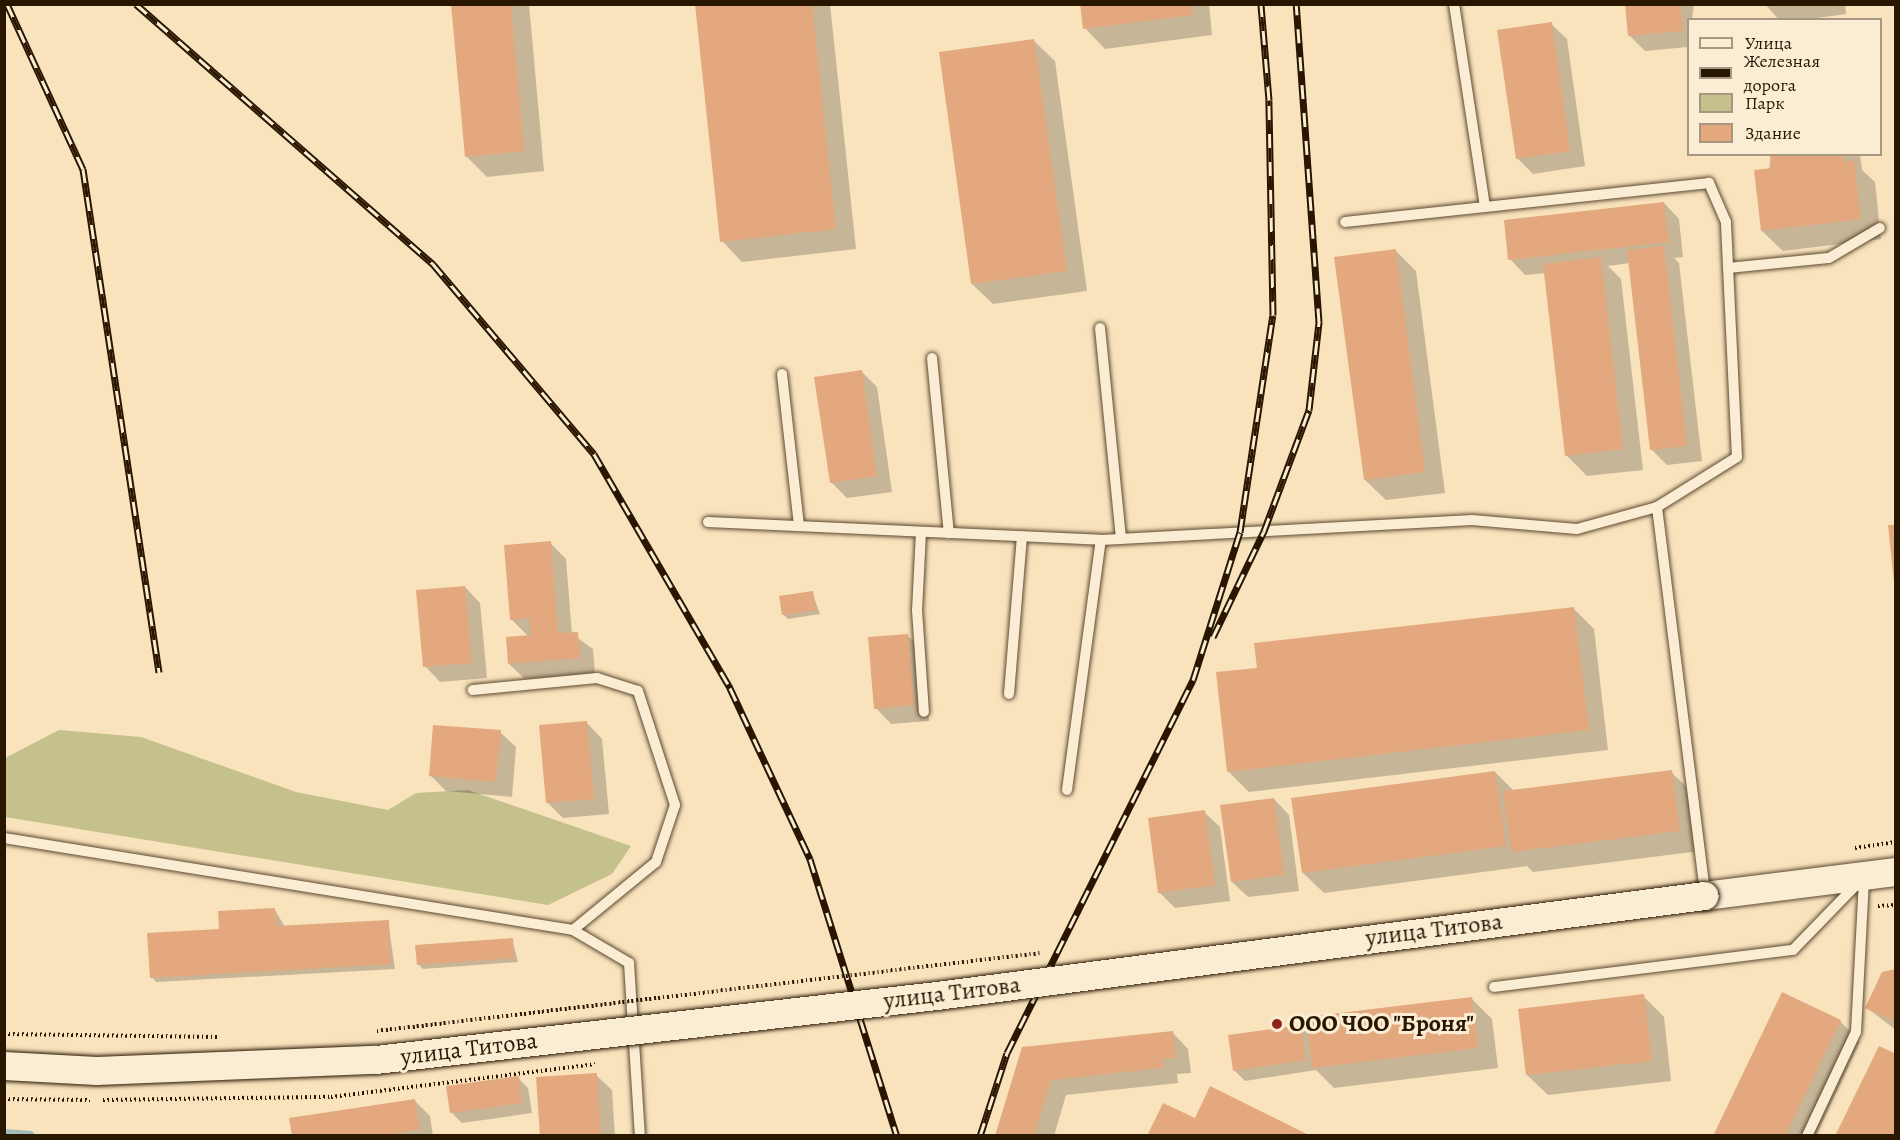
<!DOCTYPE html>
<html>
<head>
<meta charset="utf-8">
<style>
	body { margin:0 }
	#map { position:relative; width:1900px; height:1140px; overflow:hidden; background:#f8e3bd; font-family:Alegreya,serif }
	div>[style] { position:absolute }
	.green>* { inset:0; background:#c5c18c }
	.water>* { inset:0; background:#a1bcbb }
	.shadow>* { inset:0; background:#0003 }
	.building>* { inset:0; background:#e4a87e }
	.path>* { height:4px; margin-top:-2px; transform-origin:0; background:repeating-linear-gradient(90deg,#291601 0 1.5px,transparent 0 4.5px) }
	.roads { filter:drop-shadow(0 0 2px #5d4930) drop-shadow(0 0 2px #5d4930) }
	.service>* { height:10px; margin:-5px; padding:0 5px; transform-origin:5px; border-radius:5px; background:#faedd4 }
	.secondary>* { height:28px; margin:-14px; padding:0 14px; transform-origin:14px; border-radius:14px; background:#faedd4 }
	.rail>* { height:7px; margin-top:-3.5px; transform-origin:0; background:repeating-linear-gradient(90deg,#faedd4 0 14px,#291601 0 28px); box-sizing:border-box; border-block:2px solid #291601 }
	.path-bridge>* { height:4px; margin-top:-2px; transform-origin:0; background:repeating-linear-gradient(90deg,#291601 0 1.5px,transparent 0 4.5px) }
	.bridges { filter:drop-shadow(0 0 2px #291601) drop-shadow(0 0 2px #291601) }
	.secondary-bridge>* { height:28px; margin:-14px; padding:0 14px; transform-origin:14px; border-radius:14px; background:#faedd4 }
	.dots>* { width:16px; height:16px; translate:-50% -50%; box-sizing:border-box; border:3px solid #faedd4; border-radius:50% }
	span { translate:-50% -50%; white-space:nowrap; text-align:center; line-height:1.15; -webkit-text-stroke:6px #faedd4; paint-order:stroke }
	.street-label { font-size:24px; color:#291601 }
	.poi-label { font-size:24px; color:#291601; font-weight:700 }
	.left { translate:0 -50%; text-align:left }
	.frame { position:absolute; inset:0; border:6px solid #291601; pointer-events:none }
	.legend { position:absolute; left:1687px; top:18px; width:195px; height:138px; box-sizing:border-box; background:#faedd4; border:2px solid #a69780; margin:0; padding:8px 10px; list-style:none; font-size:18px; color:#291601 }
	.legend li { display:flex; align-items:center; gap:12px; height:30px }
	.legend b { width:30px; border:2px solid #a69780 }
</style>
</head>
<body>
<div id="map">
	<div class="green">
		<i style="clip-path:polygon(59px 730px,141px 737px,296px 792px,388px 810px,416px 793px,468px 790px,631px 846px,612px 874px,548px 905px,5px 817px,5px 758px)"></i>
	</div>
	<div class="water">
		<i style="clip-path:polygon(4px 1129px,32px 1131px,36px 1135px,5px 1135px)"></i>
	</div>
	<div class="shadow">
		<i style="clip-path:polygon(452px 4px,529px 4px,544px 171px,487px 177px,466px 156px)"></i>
		<i style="clip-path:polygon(696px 4px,830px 4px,856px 249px,742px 262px,722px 241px)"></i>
		<i style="clip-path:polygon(1082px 4px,1209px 4px,1212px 35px,1105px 49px,1085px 28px)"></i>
		<i style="clip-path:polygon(1626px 4px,1694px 4px,1688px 47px,1645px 51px,1630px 36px)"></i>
		<i style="clip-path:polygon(1845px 4px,1846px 14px,1803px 20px,1779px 20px,1765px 4px)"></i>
		<i style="clip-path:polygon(1551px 24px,1567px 39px,1585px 166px,1533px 174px,1517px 158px)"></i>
		<i style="clip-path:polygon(1034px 41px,1055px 61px,1087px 291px,993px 304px,972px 284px)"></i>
		<i style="clip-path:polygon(1771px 154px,1860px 154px,1862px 170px,1875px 182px,1881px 239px,1783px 251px,1762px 231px)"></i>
		<i style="clip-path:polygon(1664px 203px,1679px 219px,1683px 257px,1674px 258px,1679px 263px,1702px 461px,1667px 465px,1651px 449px,1630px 263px,1608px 266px,1621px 279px,1643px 470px,1587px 476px,1566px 455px,1545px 273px,1525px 275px,1510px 259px)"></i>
		<i style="clip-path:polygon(1395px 250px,1416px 271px,1445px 493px,1386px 500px,1365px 480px)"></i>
		<i style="clip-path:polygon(862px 372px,877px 387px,892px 492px,847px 498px,831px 482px)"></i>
		<i style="clip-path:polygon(550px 543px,566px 559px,572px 634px,593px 649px,595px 674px,525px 679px,509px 664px,529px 637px,511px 619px)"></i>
		<i style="clip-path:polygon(465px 587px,480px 603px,487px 678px,440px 682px,425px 666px)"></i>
		<i style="clip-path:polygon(812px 592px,820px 614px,788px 619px,783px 614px)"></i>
		<i style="clip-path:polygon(1573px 608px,1594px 629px,1608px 750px,1249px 792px,1228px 771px,1259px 669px)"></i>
		<i style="clip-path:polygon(907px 635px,923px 651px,929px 721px,891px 724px,876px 708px)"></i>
		<i style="clip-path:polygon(587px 723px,602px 739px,609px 814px,563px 818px,547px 802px)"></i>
		<i style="clip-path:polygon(500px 732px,516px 747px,512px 797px,446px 791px,431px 776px)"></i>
		<i style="clip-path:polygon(1495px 772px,1514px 791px,1671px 772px,1692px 792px,1700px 851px,1533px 872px,1527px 866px,1324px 893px,1303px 873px)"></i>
		<i style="clip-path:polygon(1274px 799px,1289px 815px,1299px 891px,1248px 897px,1232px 882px)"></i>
		<i style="clip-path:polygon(1204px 812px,1220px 827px,1230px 901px,1175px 908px,1159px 892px)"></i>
		<i style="clip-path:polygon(275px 910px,285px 927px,388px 921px,395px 969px,156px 982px,152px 977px,221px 931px)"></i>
		<i style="clip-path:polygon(512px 939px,518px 962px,423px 969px,418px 964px)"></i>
		<i style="clip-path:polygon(1896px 970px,1896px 1030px,1867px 1008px)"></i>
		<i style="clip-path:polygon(1643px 996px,1664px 1017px,1671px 1081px,1548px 1095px,1527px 1075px)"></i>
		<i style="clip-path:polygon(1471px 998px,1492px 1019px,1498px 1068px,1334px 1088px,1316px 1070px,1245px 1081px,1234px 1070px,1300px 1026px,1310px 1036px)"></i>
		<i style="clip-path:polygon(1840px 1021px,1860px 1042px,1816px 1136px,1714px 1136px)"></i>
		<i style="clip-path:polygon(1173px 1033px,1188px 1049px,1191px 1073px,1177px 1074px,1178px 1083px,1066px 1095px,1054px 1136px,996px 1136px,1023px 1048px)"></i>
		<i style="clip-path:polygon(596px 1075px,612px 1090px,615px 1136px,541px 1136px)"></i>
		<i style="clip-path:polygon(518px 1078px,528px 1088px,532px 1113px,462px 1123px,451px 1112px)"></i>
		<i style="clip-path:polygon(415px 1101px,430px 1116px,433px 1136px,293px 1136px)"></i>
	</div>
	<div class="building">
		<i style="clip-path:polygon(451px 4px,511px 4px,524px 151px,465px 157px)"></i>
		<i style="clip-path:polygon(695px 4px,812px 4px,836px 229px,720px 242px)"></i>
		<i style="clip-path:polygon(1080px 4px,1191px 4px,1193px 15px,1083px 29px)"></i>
		<i style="clip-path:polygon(1625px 4px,1680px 4px,1683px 31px,1628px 36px)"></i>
		<i style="clip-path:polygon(1552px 22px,1570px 151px,1516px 159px,1497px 30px)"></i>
		<i style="clip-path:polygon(1034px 39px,1067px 271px,971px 284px,939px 52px)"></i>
		<i style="clip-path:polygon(1770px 154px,1843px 154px,1844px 162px,1854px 160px,1861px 219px,1761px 231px,1754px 170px,1772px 168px)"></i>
		<i style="clip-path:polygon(1664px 202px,1669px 242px,1508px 260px,1504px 220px)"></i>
		<i style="clip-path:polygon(1664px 246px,1687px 446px,1650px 450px,1627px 250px)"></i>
		<i style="clip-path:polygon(1396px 249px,1425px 472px,1364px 480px,1334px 257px)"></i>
		<i style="clip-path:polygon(1601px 257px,1623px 449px,1565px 456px,1543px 264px)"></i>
		<i style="clip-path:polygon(862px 370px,877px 476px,830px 483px,814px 377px)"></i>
		<i style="clip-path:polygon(1888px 525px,1896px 525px,1896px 582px,1894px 582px)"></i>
		<i style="clip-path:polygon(551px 541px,558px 633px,578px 632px,580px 658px,508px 664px,506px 637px,531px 635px,529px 618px,510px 620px,504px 545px)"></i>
		<i style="clip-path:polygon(465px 586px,472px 663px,423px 667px,416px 590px)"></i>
		<i style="clip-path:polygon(813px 591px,816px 610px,782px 615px,779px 596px)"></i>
		<i style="clip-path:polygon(1574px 607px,1589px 730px,1227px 772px,1216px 672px,1257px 668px,1254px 643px)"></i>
		<i style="clip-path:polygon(908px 634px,914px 705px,874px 709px,868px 637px)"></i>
		<i style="clip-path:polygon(587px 721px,594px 799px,546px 803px,539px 725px)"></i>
		<i style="clip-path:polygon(433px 725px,501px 730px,496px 782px,429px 776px)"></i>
		<i style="clip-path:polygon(1672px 770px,1680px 831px,1511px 852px,1503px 791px)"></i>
		<i style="clip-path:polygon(1495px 771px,1506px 846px,1302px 873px,1291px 798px)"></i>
		<i style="clip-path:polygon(1274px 798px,1284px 875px,1231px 882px,1220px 805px)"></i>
		<i style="clip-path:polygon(1205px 810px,1215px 885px,1158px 893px,1148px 818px)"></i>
		<i style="clip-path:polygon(275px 908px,276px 926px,389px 920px,391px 964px,150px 978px,147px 933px,219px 929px,218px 911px)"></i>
		<i style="clip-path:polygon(513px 938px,514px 958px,417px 965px,415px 945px)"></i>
		<i style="clip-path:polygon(1896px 969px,1896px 1022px,1865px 1008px,1882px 972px)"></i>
		<i style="clip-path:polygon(1782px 992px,1841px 1020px,1785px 1136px,1713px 1136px)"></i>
		<i style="clip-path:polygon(1644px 994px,1652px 1061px,1526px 1075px,1518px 1009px)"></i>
		<i style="clip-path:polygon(1472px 997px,1478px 1048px,1312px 1068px,1306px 1017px)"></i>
		<i style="clip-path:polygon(1301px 1025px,1306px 1060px,1233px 1071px,1228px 1035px)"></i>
		<i style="clip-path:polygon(1173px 1031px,1176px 1058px,1162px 1059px,1163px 1068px,1051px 1080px,1034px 1136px,995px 1136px,1022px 1047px)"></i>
		<i style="clip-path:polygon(1879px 1046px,1896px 1054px,1896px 1136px,1835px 1136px)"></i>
		<i style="clip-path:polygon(597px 1073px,601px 1134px,540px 1136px,536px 1077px)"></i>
		<i style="clip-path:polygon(519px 1076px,522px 1103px,450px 1113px,446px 1086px)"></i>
		<i style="clip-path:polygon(1210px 1086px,1311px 1136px,1147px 1136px,1163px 1103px,1195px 1118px)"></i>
		<i style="clip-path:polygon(415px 1099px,420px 1129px,379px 1136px,292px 1136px,289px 1118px)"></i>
	</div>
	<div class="path">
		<i style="left:1855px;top:848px;width:41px;rotate:-8.3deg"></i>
		<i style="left:1878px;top:906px;width:18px;rotate:-3deg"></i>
	</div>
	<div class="roads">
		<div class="service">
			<i style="left:1454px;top:4px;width:205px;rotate:81.3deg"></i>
			<i style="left:1728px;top:268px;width:101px;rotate:-5.7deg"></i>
			<i style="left:1829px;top:258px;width:59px;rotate:-30.5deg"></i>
			<i style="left:1100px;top:328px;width:212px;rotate:84.3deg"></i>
			<i style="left:932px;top:358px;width:176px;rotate:84.5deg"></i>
			<i style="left:782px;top:374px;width:153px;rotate:83.6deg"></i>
			<i style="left:1657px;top:507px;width:390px;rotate:82.9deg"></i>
			<i style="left:708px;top:522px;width:393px;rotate:2.6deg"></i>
			<i style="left:1101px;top:540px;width:372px;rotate:-3.1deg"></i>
			<i style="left:1472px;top:520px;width:105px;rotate:4.9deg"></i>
			<i style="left:1577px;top:529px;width:83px;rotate:-15.4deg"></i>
			<i style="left:1657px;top:507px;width:94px;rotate:-32deg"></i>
			<i style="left:1737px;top:457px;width:235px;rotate:-92.7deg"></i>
			<i style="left:1726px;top:222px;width:43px;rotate:-113.6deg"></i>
			<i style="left:1709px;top:183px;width:366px;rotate:173.9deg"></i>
			<i style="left:921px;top:532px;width:78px;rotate:92.9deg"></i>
			<i style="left:917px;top:610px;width:102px;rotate:86.1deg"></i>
			<i style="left:1009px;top:694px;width:158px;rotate:-85.3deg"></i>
			<i style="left:1067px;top:790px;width:252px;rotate:-82.3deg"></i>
			<i style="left:4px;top:838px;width:576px;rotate:9.18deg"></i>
			<i style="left:573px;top:930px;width:107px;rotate:-39.3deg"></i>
			<i style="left:656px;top:862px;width:60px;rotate:-71.6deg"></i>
			<i style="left:675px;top:805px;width:120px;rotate:-108deg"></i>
			<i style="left:638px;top:691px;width:43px;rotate:-162.4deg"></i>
			<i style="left:597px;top:678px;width:125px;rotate:174.5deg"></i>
			<i style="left:573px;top:930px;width:65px;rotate:30.5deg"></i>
			<i style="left:629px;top:963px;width:173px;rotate:86.4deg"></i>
			<i style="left:1494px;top:987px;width:301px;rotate:-7.1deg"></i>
			<i style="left:1793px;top:950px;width:93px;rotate:-45.9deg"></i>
			<i style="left:1807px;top:1136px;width:115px;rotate:-64.8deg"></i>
			<i style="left:1856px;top:1032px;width:155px;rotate:-87deg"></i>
		</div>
		<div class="secondary">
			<i style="left:1705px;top:896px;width:193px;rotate:-7.2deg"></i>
		</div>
	</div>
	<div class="rail">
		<i style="left:7px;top:4px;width:182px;rotate:65.3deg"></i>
		<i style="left:83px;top:169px;width:509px;rotate:81.41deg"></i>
		<i style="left:136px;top:4px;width:395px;rotate:41.2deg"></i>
		<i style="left:433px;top:264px;width:249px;rotate:49.7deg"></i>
		<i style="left:594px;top:454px;width:271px;rotate:59.8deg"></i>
		<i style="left:730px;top:688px;width:189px;rotate:64.9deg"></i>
		<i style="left:810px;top:859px;width:290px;rotate:72.6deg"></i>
		<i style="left:1213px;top:637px;width:118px;rotate:-64.3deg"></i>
		<i style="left:1264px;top:531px;width:129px;rotate:-69.6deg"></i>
		<i style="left:1309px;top:410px;width:89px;rotate:-83.5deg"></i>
		<i style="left:1319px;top:322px;width:319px;rotate:-94.1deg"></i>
		<i style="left:980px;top:1136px;width:87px;rotate:-72deg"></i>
		<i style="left:1007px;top:1053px;width:417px;rotate:-63.5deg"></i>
		<i style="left:1193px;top:680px;width:155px;rotate:-72.4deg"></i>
		<i style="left:1240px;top:532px;width:219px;rotate:-81.4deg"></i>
		<i style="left:1273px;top:315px;width:215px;rotate:-91.1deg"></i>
		<i style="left:1269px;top:100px;width:96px;rotate:-94.8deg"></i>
	</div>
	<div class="path-bridge">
		<i style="left:377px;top:1031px;width:668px;rotate:-6.71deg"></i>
		<i style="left:4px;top:1034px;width:216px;rotate:0.8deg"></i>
		<i style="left:4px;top:1099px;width:86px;rotate:0.7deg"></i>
		<i style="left:103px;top:1100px;width:228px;rotate:-0.8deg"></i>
		<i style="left:331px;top:1097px;width:266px;rotate:-7.1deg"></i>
	</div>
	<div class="bridges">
		<div class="secondary-bridge">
			<i style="left:4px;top:1066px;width:93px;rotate:3.1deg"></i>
			<i style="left:97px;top:1071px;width:279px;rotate:-2.3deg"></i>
			<i style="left:376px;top:1060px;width:565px;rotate:-6.51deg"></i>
			<i style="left:937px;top:996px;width:774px;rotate:-7.42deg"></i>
		</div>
	</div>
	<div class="dots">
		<i style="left:1277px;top:1024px;background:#8f2418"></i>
	</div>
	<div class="street-label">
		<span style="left:1434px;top:930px;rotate:-7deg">улица Титова</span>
		<span style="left:952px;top:993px;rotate:-7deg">улица Титова</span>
		<span style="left:469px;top:1049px;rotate:-7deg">улица Титова</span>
	</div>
	<div class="poi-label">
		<span class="left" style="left:1289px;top:1024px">ООО ЧОО "Броня"</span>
	</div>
	<div class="frame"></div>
	<ul class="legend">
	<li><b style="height:8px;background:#faedd4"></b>Улица</li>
	<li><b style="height:8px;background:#291601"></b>Железная дорога</li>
	<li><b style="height:16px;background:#c5c18c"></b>Парк</li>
	<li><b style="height:16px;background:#e4a87e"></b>Здание</li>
	</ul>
</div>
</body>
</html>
